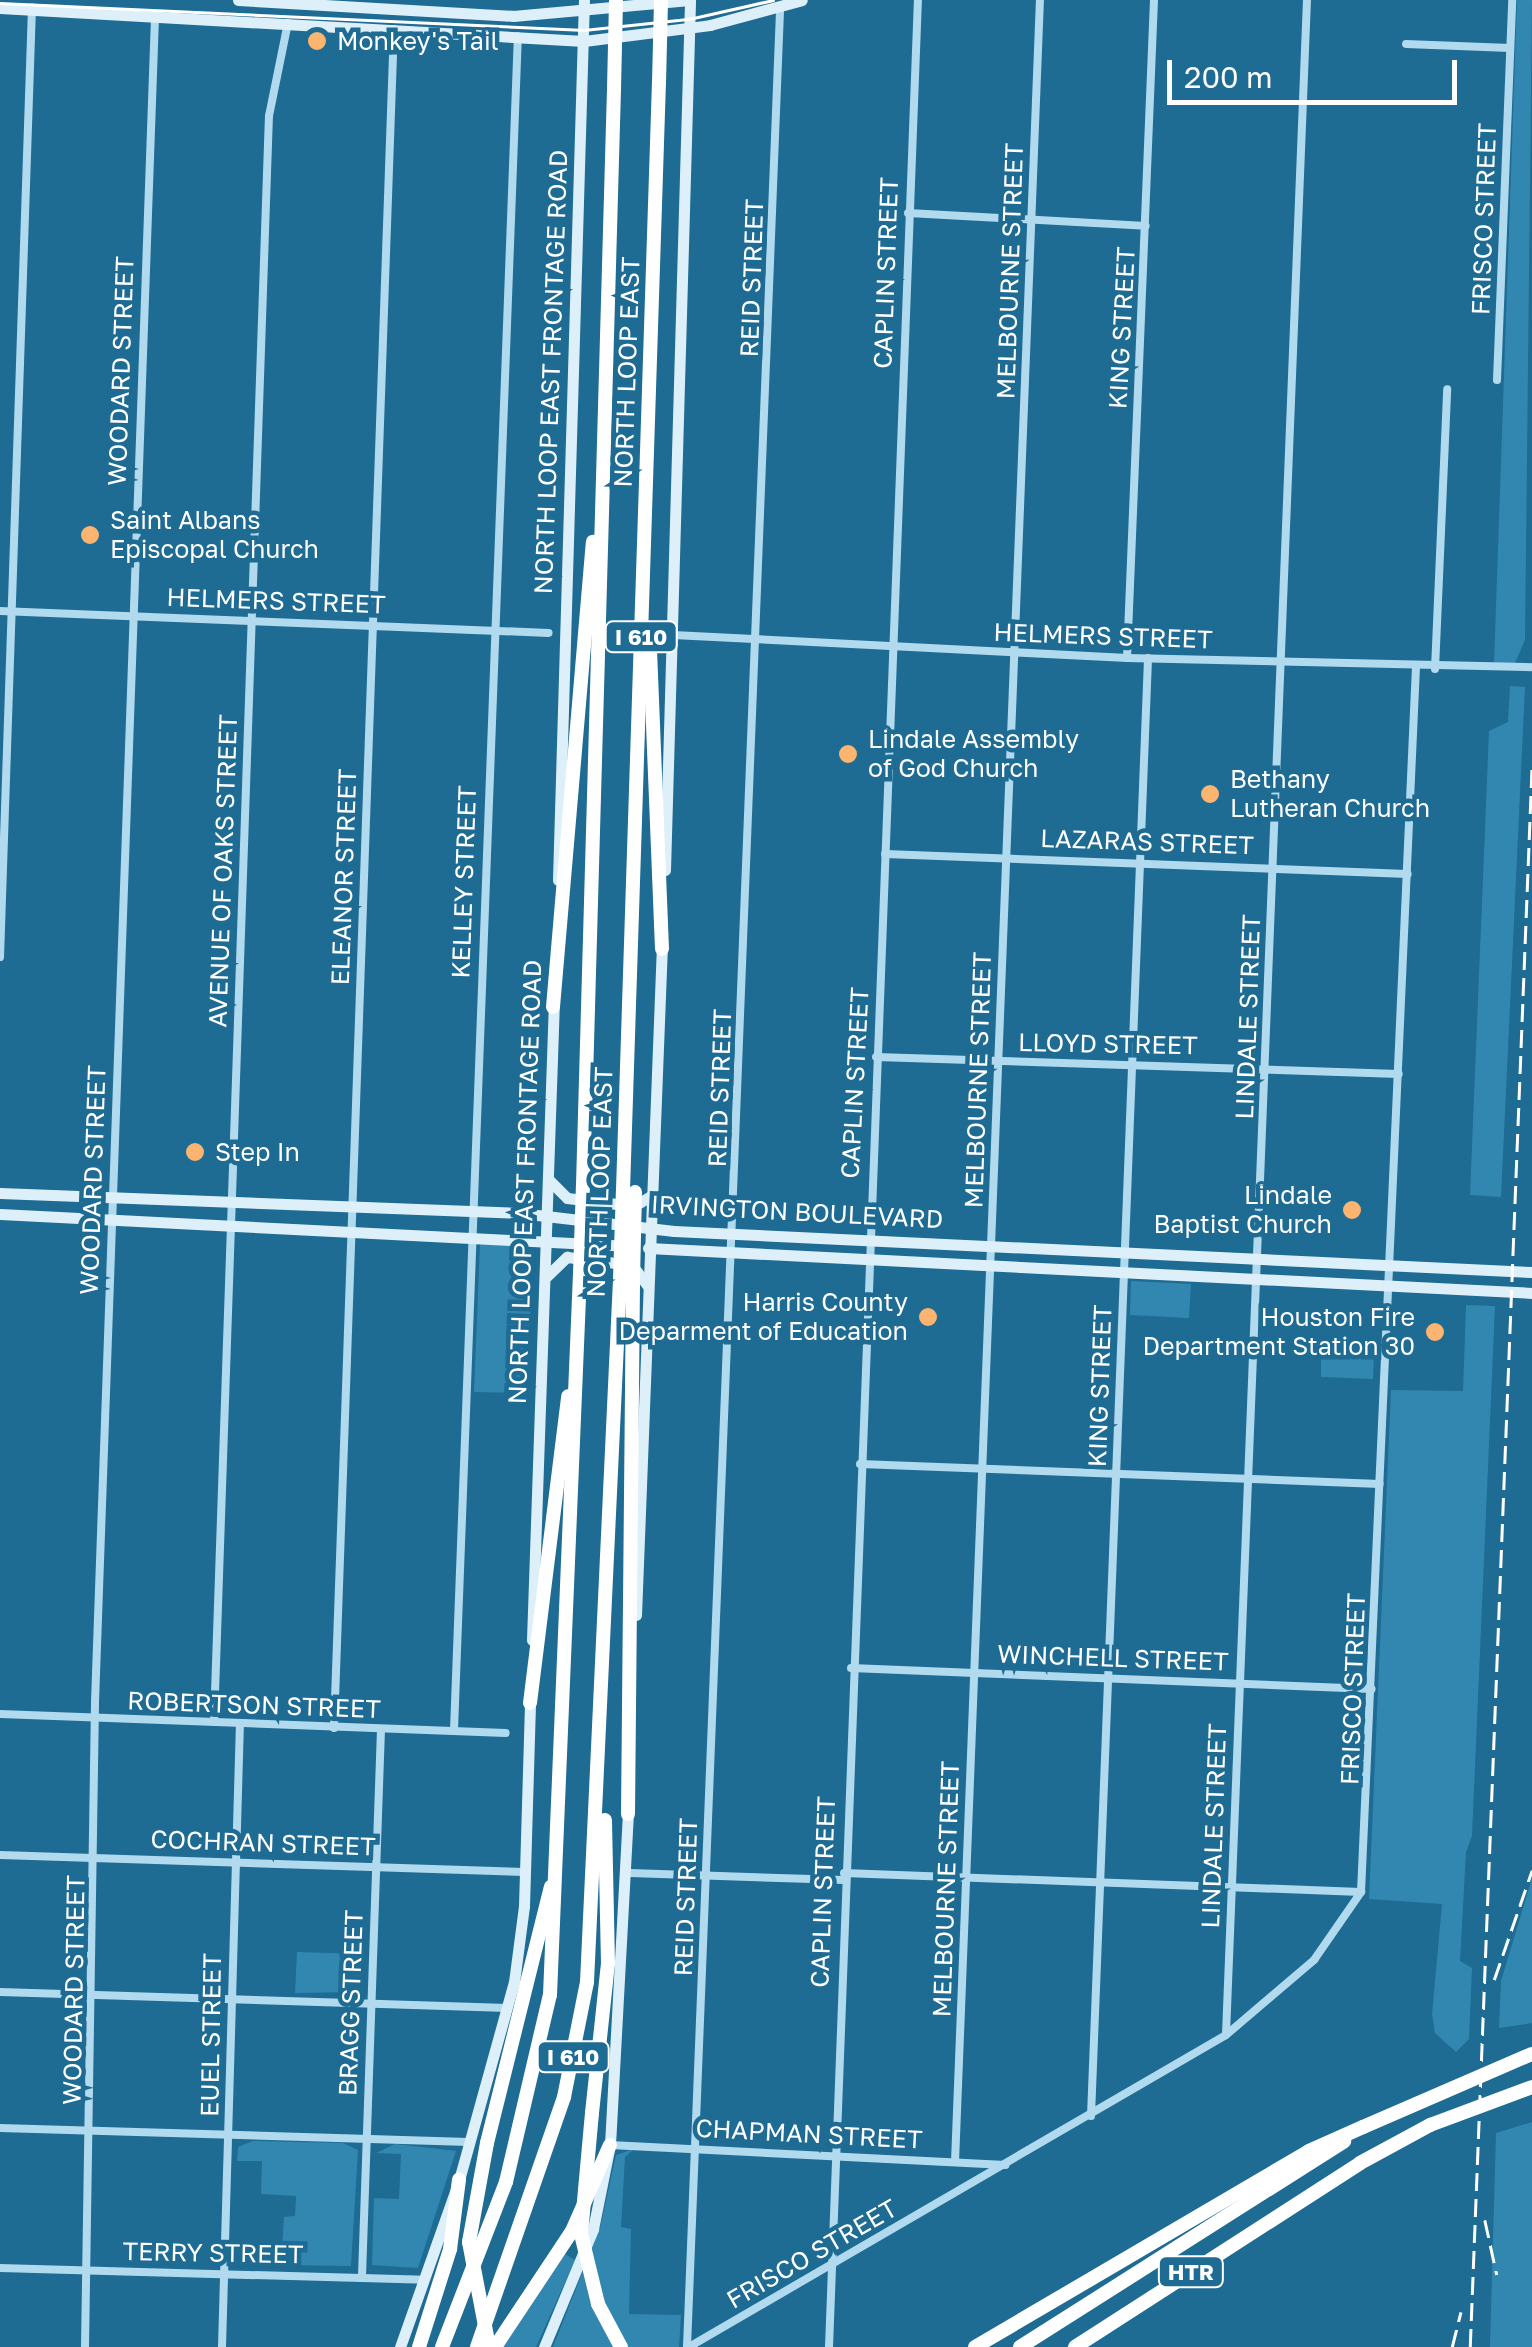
<!DOCTYPE html>
<html>
<head>
<meta charset="utf-8">
<style>
	body { margin:0 }
	#map { position:relative; width:1532px; height:2347px; overflow:hidden; background:#1e6b93; font-family:"Golos Text",sans-serif }
	div>[style] { position:absolute }
	.green>* { inset:0; background:#3287b1 }
	.minor>* { height:8px; margin:-4px; padding:0 4px; transform-origin:4px; border-radius:4px; background:#b1daee }
	.secondary>* { height:11px; margin:-5.5px; padding:0 5.5px; transform-origin:5.5px; border-radius:5.5px; background:#ddf0fa }
	.motorway>* { height:14px; margin:-7px; padding:0 7px; transform-origin:7px; border-radius:7px; background:#fff }
	.tram>* { height:2.5px; margin:-1.25px; padding:0 1.25px; transform-origin:1.25px; border-radius:1.25px; background:#fff }
	.rail>* { height:2.5px; margin-top:-1.25px; transform-origin:0; background:repeating-linear-gradient(90deg,#fff 0 18px,transparent 0 26px) }
	.motorway-bridge>* { height:14px; margin:-7px; padding:0 7px; transform-origin:7px; border-radius:7px; background:#fff }
	.dots>* { width:28px; height:28px; translate:-50% -50%; box-sizing:border-box; border:5px solid #1e6b93; border-radius:50% }
	span { translate:-50% -50%; white-space:nowrap; text-align:center; line-height:1.15; -webkit-text-stroke:9px #1e6b93; paint-order:stroke }
	.shield-label span { padding:2px 8px; background:#1e6b93; border:2px solid; border-radius:8px; -webkit-text-stroke-width:0 }
	.shield-label { font-size:22px; color:#fff; font-weight:700 }
	.poi-label { font-size:25px; color:#fff }
	.left { translate:0 -50%; text-align:left }
	.right { translate:-100% -50%; text-align:right }
	.street-label { font-size:25px; color:#fff }
	.scale { position:absolute; left:1167px; top:60px; width:290px; height:45px; box-sizing:border-box; border:5px solid #fff; border-top:0; padding-left:12px; font-size:30px; line-height:35px; white-space:nowrap; color:#fff; -webkit-text-stroke:8px #1e6b93; paint-order:stroke }
</style>
</head>
<body>
<div id="map">
	<div class="green">
		<i style="clip-path:polygon(1517px 0,1532px 0,1525px 640px,1515px 663px,1494px 664px)"></i>
		<i style="clip-path:polygon(1510px 686px,1525px 687px,1501px 1197px,1470px 1195px,1489px 731px,1508px 722px)"></i>
		<i style="clip-path:polygon(480px 1244px,512px 1246px,511px 1294px,531px 1295px,528px 1393px,474px 1392px)"></i>
		<i style="clip-path:polygon(1131px 1281px,1191px 1284px,1189px 1318px,1130px 1315px)"></i>
		<i style="clip-path:polygon(1466px 1305px,1495px 1306px,1472px 1836px,1466px 1852px,1460px 1961px,1472px 1968px,1469px 2039px,1456px 2052px,1435px 2033px,1432px 2014px,1442px 1904px,1369px 1899px,1391px 1390px,1463px 1391px)"></i>
		<i style="clip-path:polygon(1321px 1354px,1374px 1356px,1373px 1379px,1321px 1377px)"></i>
		<i style="clip-path:polygon(1532px 1878px,1532px 2023px,1499px 2028px,1501px 1981px)"></i>
		<i style="clip-path:polygon(297px 1952px,363px 1954px,360px 1992px,295px 1993px)"></i>
		<i style="clip-path:polygon(1532px 2122px,1532px 2347px,1490px 2347px,1496px 2133px)"></i>
		<i style="clip-path:polygon(253px 2141px,343px 2143px,358px 2150px,351px 2266px,281px 2265px,284px 2217px,295px 2216px,296px 2196px,261px 2194px,262px 2161px,237px 2161px,238px 2147px)"></i>
		<i style="clip-path:polygon(395px 2144px,456px 2151px,418px 2268px,372px 2265px,374px 2198px,399px 2199px,401px 2154px,376px 2153px)"></i>
		<i style="clip-path:polygon(634px 2149px,625px 2157px,621px 2227px,631px 2229px,629px 2314px,681px 2315px,679px 2347px,553px 2347px,600px 2228px,616px 2155px)"></i>
		<i style="clip-path:polygon(565px 2254px,575px 2260px,536px 2347px,501px 2347px)"></i>
	</div>
	<div class="minor">
		<i style="left:1406px;top:44px;width:104px;rotate:2.2deg"></i>
		<i style="left:908px;top:213px;width:238px;rotate:3.1deg"></i>
		<i style="left:1497px;top:380px;width:380px;rotate:-87.7deg"></i>
		<i style="left:0;top:611px;width:549px;rotate:2.29deg"></i>
		<i style="left:673px;top:635px;width:455px;rotate:2.9deg"></i>
		<i style="left:1127px;top:658px;width:405px;rotate:1.3deg"></i>
		<i style="left:1127px;top:658px;width:659px;rotate:-87.65deg"></i>
		<i style="left:1435px;top:669px;width:280px;rotate:-87.5deg"></i>
		<i style="left:885px;top:854px;width:523px;rotate:2.19deg"></i>
		<i style="left:0;top:957px;width:950px;rotate:-88.07deg"></i>
		<i style="left:876px;top:1057px;width:523px;rotate:1.86deg"></i>
		<i style="left:860px;top:1464px;width:520px;rotate:2.2deg"></i>
		<i style="left:851px;top:1668px;width:521px;rotate:2.31deg"></i>
		<i style="left:0;top:1714px;width:506px;rotate:2.15deg"></i>
		<i style="left:214px;top:1722px;width:1607px;rotate:-88.04deg"></i>
		<i style="left:269px;top:116px;width:95px;rotate:-78.5deg"></i>
		<i style="left:334px;top:1728px;width:1700px;rotate:-87.98deg"></i>
		<i style="left:454px;top:1730px;width:1695px;rotate:-87.84deg"></i>
		<i style="left:0;top:1855px;width:525px;rotate:1.85deg"></i>
		<i style="left:630px;top:1873px;width:214px;rotate:1.9deg"></i>
		<i style="left:844px;top:1873px;width:517px;rotate:2.1deg"></i>
		<i style="left:0;top:1992px;width:508px;rotate:1.8deg"></i>
		<i style="left:1226px;top:2034px;width:2036px;rotate:-87.72deg"></i>
		<i style="left:1091px;top:2116px;width:1459px;rotate:-87.76deg"></i>
		<i style="left:0;top:2128px;width:469px;rotate:1.7deg"></i>
		<i style="left:610px;top:2145px;width:396px;rotate:2.9deg"></i>
		<i style="left:955px;top:2162px;width:2164px;rotate:-87.75deg"></i>
		<i style="left:0;top:2268px;width:425px;rotate:1.6deg"></i>
		<i style="left:362px;top:2276px;width:546px;rotate:-88.01deg"></i>
		<i style="left:85px;top:2347px;width:645px;rotate:-89.11deg"></i>
		<i style="left:95px;top:1702px;width:1688px;rotate:-87.96deg"></i>
		<i style="left:222px;top:2347px;width:623px;rotate:-88.35deg"></i>
		<i style="left:687px;top:2347px;width:2340px;rotate:-87.72deg"></i>
		<i style="left:689px;top:2347px;width:621px;rotate:-30.16deg"></i>
		<i style="left:1226px;top:2035px;width:116px;rotate:-40.4deg"></i>
		<i style="left:1314px;top:1960px;width:83px;rotate:-55.3deg"></i>
		<i style="left:1361px;top:1892px;width:1225px;rotate:-87.43deg"></i>
		<i style="left:829px;top:2347px;width:2349px;rotate:-87.83deg"></i>
	</div>
	<div class="secondary">
		<i style="left:238px;top:0;width:275px;rotate:3.3deg"></i>
		<i style="left:513px;top:16px;width:177px;rotate:-5.2deg"></i>
		<i style="left:0;top:8px;width:585px;rotate:3.23deg"></i>
		<i style="left:584px;top:41px;width:127px;rotate:-7.2deg"></i>
		<i style="left:710px;top:25px;width:95px;rotate:-15.2deg"></i>
		<i style="left:665px;top:870px;width:870px;rotate:-88.35deg"></i>
		<i style="left:558px;top:880px;width:880px;rotate:-88.31deg"></i>
		<i style="left:549px;top:1180px;width:25px;rotate:45deg"></i>
		<i style="left:567px;top:1198px;width:67px;rotate:6.8deg"></i>
		<i style="left:634px;top:1206px;width:23px;rotate:-31deg"></i>
		<i style="left:0;top:1193px;width:520px;rotate:2.2deg"></i>
		<i style="left:520px;top:1213px;width:155px;rotate:6.7deg"></i>
		<i style="left:674px;top:1231px;width:859px;rotate:2.74deg"></i>
		<i style="left:0;top:1214px;width:631px;rotate:2.91deg"></i>
		<i style="left:648px;top:1248px;width:885px;rotate:2.91deg"></i>
		<i style="left:547px;top:1276px;width:28px;rotate:-44deg"></i>
		<i style="left:567px;top:1257px;width:65px;rotate:7deg"></i>
		<i style="left:632px;top:1265px;width:25px;rotate:53deg"></i>
		<i style="left:636px;top:1615px;width:672px;rotate:-87.78deg"></i>
		<i style="left:532px;top:1640px;width:641px;rotate:-88.03deg"></i>
		<i style="left:400px;top:2347px;width:177px;rotate:-70.5deg"></i>
		<i style="left:459px;top:2180px;width:205px;rotate:-74.5deg"></i>
		<i style="left:514px;top:1982px;width:77px;rotate:-82.5deg"></i>
		<i style="left:524px;top:1906px;width:208px;rotate:-88.3deg"></i>
		<i style="left:544px;top:2347px;width:128px;rotate:-67.4deg"></i>
		<i style="left:593px;top:2229px;width:86px;rotate:-78.6deg"></i>
		<i style="left:610px;top:2145px;width:337px;rotate:-86.9deg"></i>
	</div>
	<div class="motorway">
		<i style="left:650px;top:650px;width:299px;rotate:87.7deg"></i>
		<i style="left:553px;top:1007px;width:467px;rotate:-85.1deg"></i>
		<i style="left:583px;top:1185px;width:1096px;rotate:-88.38deg"></i>
		<i style="left:623px;top:1190px;width:1108px;rotate:-88.14deg"></i>
		<i style="left:530px;top:1703px;width:309px;rotate:-82.9deg"></i>
		<i style="left:628px;top:1814px;width:534px;rotate:-89.46deg"></i>
		<i style="left:592px;top:2113px;width:150px;rotate:-83.9deg"></i>
		<i style="left:608px;top:1964px;width:144px;rotate:-91.2deg"></i>
		<i style="left:487px;top:2143px;width:264px;rotate:-76deg"></i>
		<i style="left:419px;top:2347px;width:103px;rotate:-72.4deg"></i>
		<i style="left:450px;top:2249px;width:70px;rotate:-82.6deg"></i>
		<i style="left:442px;top:2347px;width:177px;rotate:-68.8deg"></i>
		<i style="left:506px;top:2182px;width:192px;rotate:-76.8deg"></i>
		<i style="left:550px;top:1995px;width:722px;rotate:-87.62deg"></i>
		<i style="left:477px;top:2347px;width:265px;rotate:-70.8deg"></i>
		<i style="left:564px;top:2097px;width:117px;rotate:-78.7deg"></i>
		<i style="left:587px;top:1982px;width:704px;rotate:-87.31deg"></i>
		<i style="left:495px;top:2347px;width:139px;rotate:-56.4deg"></i>
		<i style="left:572px;top:2231px;width:94px;rotate:-66.2deg"></i>
		<i style="left:975px;top:2347px;width:387px;rotate:-30.4deg"></i>
		<i style="left:1309px;top:2151px;width:59px;rotate:-24deg"></i>
		<i style="left:1020px;top:2347px;width:384px;rotate:-32.4deg"></i>
		<i style="left:1075px;top:2347px;width:339px;rotate:-32.8deg"></i>
	</div>
	<div class="tram">
		<i style="left:0;top:3px;width:585px;rotate:2.65deg"></i>
		<i style="left:584px;top:30px;width:106px;rotate:-6deg"></i>
		<i style="left:689px;top:19px;width:86px;rotate:-12.7deg"></i>
	</div>
	<div class="rail">
		<i style="left:1494px;top:1980px;width:116px;rotate:-70.9deg"></i>
		<i style="left:1485px;top:2220px;width:56px;rotate:77.7deg"></i>
		<i style="left:1452px;top:2347px;width:36px;rotate:-76deg"></i>
		<i style="left:1470px;top:2347px;width:1583px;rotate:-87.76deg"></i>
	</div>
	<div class="motorway-bridge">
		<i style="left:659px;top:83px;width:83px;rotate:-88.6deg"></i>
		<i style="left:614px;top:89px;width:89px;rotate:-88.7deg"></i>
		<i style="left:580px;top:1274px;width:89px;rotate:-88.1deg"></i>
		<i style="left:620px;top:1279px;width:89px;rotate:-88.1deg"></i>
		<i style="left:633px;top:1280px;width:88px;rotate:-88.7deg"></i>
		<i style="left:592px;top:2113px;width:121px;rotate:95.2deg"></i>
		<i style="left:581px;top:2234px;width:72px;rotate:76.3deg"></i>
		<i style="left:598px;top:2304px;width:49px;rotate:61.9deg"></i>
		<i style="left:1363px;top:2127px;width:184px;rotate:-23.4deg"></i>
		<i style="left:487px;top:2143px;width:101px;rotate:100.3deg"></i>
		<i style="left:469px;top:2242px;width:107px;rotate:79.2deg"></i>
		<i style="left:1360px;top:2163px;width:80px;rotate:-28.5deg"></i>
		<i style="left:1430px;top:2125px;width:109px;rotate:-20.4deg"></i>
	</div>
	<div class="dots">
		<i style="left:317px;top:41px;background:#fcb570"></i>
		<i style="left:90px;top:535px;background:#fcb570"></i>
		<i style="left:848px;top:754px;background:#fcb570"></i>
		<i style="left:1210px;top:794px;background:#fcb570"></i>
		<i style="left:195px;top:1152px;background:#fcb570"></i>
		<i style="left:1352px;top:1210px;background:#fcb570"></i>
		<i style="left:928px;top:1317px;background:#fcb570"></i>
		<i style="left:1435px;top:1332px;background:#fcb570"></i>
	</div>
	<div class="shield-label">
		<span style="left:641px;top:637px">I 610</span>
		<span style="left:573px;top:2057px">I 610</span>
		<span style="left:1191px;top:2272px">HTR</span>
	</div>
	<div class="poi-label">
		<span class="left" style="left:337px;top:41px">Monkey's Tail</span>
		<span class="left" style="left:110px;top:535px">Saint Albans<br>Episcopal Church</span>
		<span class="left" style="left:868px;top:754px">Lindale Assembly<br>of God Church</span>
		<span class="left" style="left:1230px;top:794px">Bethany<br>Lutheran Church</span>
		<span class="left" style="left:215px;top:1152px">Step In</span>
		<span class="right" style="left:1332px;top:1210px">Lindale<br>Baptist Church</span>
		<span class="right" style="left:908px;top:1317px">Harris County<br>Deparment of Education</span>
		<span class="right" style="left:1415px;top:1332px">Houston Fire<br>Department Station 30</span>
	</div>
	<div class="street-label">
		<span style="left:1484px;top:219px;rotate:-88deg">FRISCO STREET</span>
		<span style="left:1010px;top:271px;rotate:-88deg">MELBOURNE STREET</span>
		<span style="left:886px;top:273px;rotate:-88deg">CAPLIN STREET</span>
		<span style="left:752px;top:278px;rotate:-88deg">REID STREET</span>
		<span style="left:1122px;top:328px;rotate:-87deg">KING STREET</span>
		<span style="left:121px;top:371px;rotate:-88deg">WOODARD STREET</span>
		<span style="left:551px;top:372px;rotate:-88deg">NORTH LOOP EAST FRONTAGE ROAD</span>
		<span style="left:627px;top:372px;rotate:-88deg">NORTH LOOP EAST</span>
		<span style="left:276px;top:601px;rotate:2deg">HELMERS STREET</span>
		<span style="left:1103px;top:636px;rotate:2deg">HELMERS STREET</span>
		<span style="left:1147px;top:842px;rotate:2deg">LAZARAS STREET</span>
		<span style="left:223px;top:871px;rotate:-88deg">AVENUE OF OAKS STREET</span>
		<span style="left:344px;top:877px;rotate:-88deg">ELEANOR STREET</span>
		<span style="left:464px;top:882px;rotate:-88deg">KELLEY STREET</span>
		<span style="left:1248px;top:1017px;rotate:-88deg">LINDALE STREET</span>
		<span style="left:1108px;top:1044px;rotate:1deg">LLOYD STREET</span>
		<span style="left:978px;top:1080px;rotate:-88deg">MELBOURNE STREET</span>
		<span style="left:855px;top:1083px;rotate:-87deg">CAPLIN STREET</span>
		<span style="left:720px;top:1088px;rotate:-88deg">REID STREET</span>
		<span style="left:93px;top:1180px;rotate:-88deg">WOODARD STREET</span>
		<span style="left:525px;top:1182px;rotate:-88deg">NORTH LOOP EAST FRONTAGE ROAD</span>
		<span style="left:600px;top:1182px;rotate:-88deg">NORTH LOOP EAST</span>
		<span style="left:797px;top:1212px;rotate:3deg">IRVINGTON BOULEVARD</span>
		<span style="left:1100px;top:1386px;rotate:-88deg">KING STREET</span>
		<span style="left:1113px;top:1658px;rotate:2deg">WINCHELL STREET</span>
		<span style="left:1353px;top:1689px;rotate:-88deg">FRISCO STREET</span>
		<span style="left:254px;top:1705px;rotate:2deg">ROBERTSON STREET</span>
		<span style="left:1214px;top:1826px;rotate:-88deg">LINDALE STREET</span>
		<span style="left:263px;top:1843px;rotate:2deg">COCHRAN STREET</span>
		<span style="left:946px;top:1889px;rotate:-88deg">MELBOURNE STREET</span>
		<span style="left:823px;top:1892px;rotate:-88deg">CAPLIN STREET</span>
		<span style="left:686px;top:1897px;rotate:-88deg">REID STREET</span>
		<span style="left:74px;top:1990px;rotate:-89deg">WOODARD STREET</span>
		<span style="left:351px;top:2003px;rotate:-88deg">BRAGG STREET</span>
		<span style="left:211px;top:2035px;rotate:-89deg">EUEL STREET</span>
		<span style="left:809px;top:2134px;rotate:3deg">CHAPMAN STREET</span>
		<span style="left:213px;top:2253px;rotate:1deg">TERRY STREET</span>
		<span style="left:812px;top:2254px;rotate:-30deg">FRISCO STREET</span>
	</div>
	<div class="scale">200 m</div>
</div>
</body>
</html>
